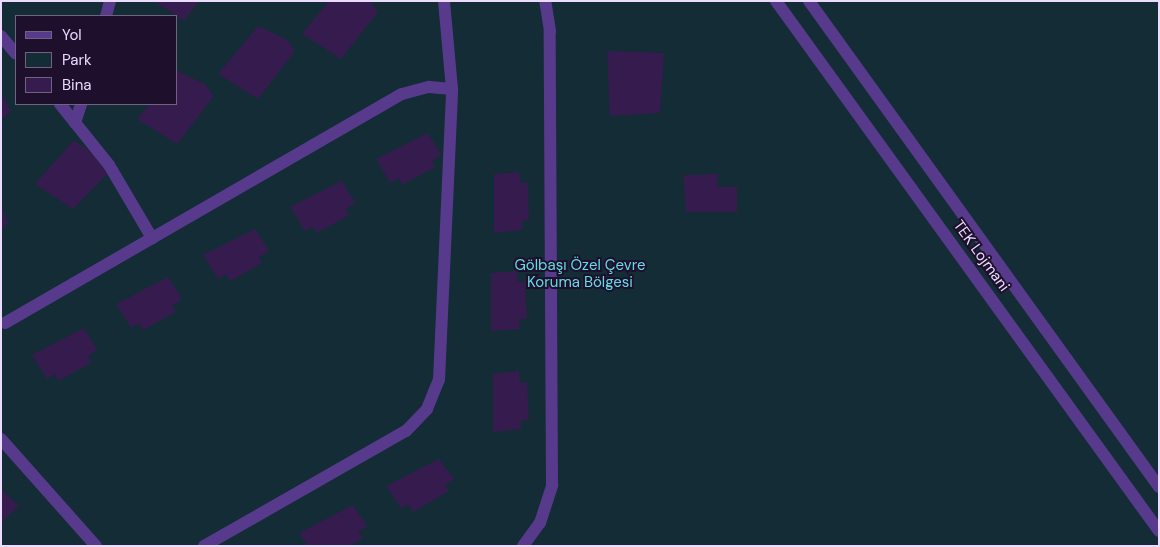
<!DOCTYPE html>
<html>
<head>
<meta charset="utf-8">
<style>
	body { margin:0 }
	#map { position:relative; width:1160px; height:547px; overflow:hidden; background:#1e102c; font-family:"DM Sans",sans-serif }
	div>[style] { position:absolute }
	.green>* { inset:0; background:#132c36 }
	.building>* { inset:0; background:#361c4e }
	.minor>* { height:12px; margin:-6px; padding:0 6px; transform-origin:6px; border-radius:6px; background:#583a8c }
	.tertiary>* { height:12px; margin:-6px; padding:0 6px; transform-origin:6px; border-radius:6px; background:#583a8c }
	span { translate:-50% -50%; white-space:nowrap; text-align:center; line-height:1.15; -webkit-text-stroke:4px #1e102c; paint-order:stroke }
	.street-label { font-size:15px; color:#ebdcff }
	.park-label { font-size:15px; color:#62dce4 }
	.frame { position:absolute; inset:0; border:2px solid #ebdcff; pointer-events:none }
	.legend { position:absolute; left:15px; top:15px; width:162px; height:90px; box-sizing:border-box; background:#1e102c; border:1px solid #706280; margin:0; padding:6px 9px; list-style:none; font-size:15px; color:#ebdcff }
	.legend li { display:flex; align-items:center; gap:10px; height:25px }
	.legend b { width:25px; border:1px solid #706280 }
</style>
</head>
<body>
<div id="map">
	<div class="green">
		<i style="clip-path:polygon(evenodd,1px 1px,1159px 1px,1159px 546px,1px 546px,1px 1px,16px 16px,176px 16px,176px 104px,16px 104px,16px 16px)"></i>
	</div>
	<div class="building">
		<i style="clip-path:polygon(154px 1px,199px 1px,184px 21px)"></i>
		<i style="clip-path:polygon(329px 1px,370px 1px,378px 12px,341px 59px,302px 34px)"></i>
		<i style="clip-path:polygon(258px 26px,286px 39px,295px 51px,258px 99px,218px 74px)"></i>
		<i style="clip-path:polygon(607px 51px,664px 53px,660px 113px,610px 116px)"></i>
		<i style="clip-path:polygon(177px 71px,205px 84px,214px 96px,177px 144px,137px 119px,150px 104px,176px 104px)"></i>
		<i style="clip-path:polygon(1px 94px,11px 111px,1px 120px)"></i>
		<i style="clip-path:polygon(428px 133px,441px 155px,432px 161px,435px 167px,402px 185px,399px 178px,390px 183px,376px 159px)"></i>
		<i style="clip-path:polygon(74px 140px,100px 159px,107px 174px,73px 209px,35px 184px)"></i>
		<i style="clip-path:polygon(519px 172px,521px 183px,528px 183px,529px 220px,522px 221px,522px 230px,494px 233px,494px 174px)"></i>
		<i style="clip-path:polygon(718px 174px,717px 187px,737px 187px,737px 212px,686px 212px,683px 175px)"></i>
		<i style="clip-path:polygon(342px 181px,355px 203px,346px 209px,349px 215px,317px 233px,313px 227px,305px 231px,290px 207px)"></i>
		<i style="clip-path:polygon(1px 207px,8px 223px,1px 230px)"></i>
		<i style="clip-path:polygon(255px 229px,269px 251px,259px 257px,262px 263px,230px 281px,226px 274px,218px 279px,203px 255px)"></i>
		<i style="clip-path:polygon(517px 271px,518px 282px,525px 282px,527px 319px,519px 319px,520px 329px,491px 331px,491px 273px)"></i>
		<i style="clip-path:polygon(168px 277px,182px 299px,172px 306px,176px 312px,143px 330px,139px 323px,131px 328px,116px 304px)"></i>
		<i style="clip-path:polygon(84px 328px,97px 350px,88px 356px,91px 363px,58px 381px,55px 374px,47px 379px,32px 355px)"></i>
		<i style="clip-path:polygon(519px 371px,520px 383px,527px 382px,529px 420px,521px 420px,521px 429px,493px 432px,493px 374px)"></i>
		<i style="clip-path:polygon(439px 459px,454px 479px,445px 485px,449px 491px,413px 512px,409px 504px,401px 508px,386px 486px)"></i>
		<i style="clip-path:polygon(1px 489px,19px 506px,1px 523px)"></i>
		<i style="clip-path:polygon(353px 505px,367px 526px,358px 532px,363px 538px,349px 546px,308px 546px,299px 533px)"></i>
	</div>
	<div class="minor">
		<i style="left:106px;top:16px;width:16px;rotate:-75deg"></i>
		<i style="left:1px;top:36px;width:23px;rotate:50deg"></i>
		<i style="left:60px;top:104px;width:78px;rotate:51.2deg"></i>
		<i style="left:109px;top:165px;width:85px;rotate:59.5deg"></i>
		<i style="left:75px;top:123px;width:20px;rotate:-72deg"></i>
		<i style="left:5px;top:323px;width:458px;rotate:-30deg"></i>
		<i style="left:402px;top:94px;width:28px;rotate:-15deg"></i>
		<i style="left:429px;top:87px;width:23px;rotate:5deg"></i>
		<i style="left:1px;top:439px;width:143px;rotate:48.4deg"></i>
		<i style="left:204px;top:546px;width:232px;rotate:-29.7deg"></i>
		<i style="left:406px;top:431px;width:30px;rotate:-46deg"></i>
		<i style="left:427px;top:409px;width:31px;rotate:-68deg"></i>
		<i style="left:439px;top:380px;width:291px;rotate:-87.4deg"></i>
		<i style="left:452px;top:89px;width:88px;rotate:-95.2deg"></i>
		<i style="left:523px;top:546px;width:29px;rotate:-54deg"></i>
		<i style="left:540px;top:523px;width:40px;rotate:-72deg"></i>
		<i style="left:552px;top:485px;width:454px;rotate:-90.3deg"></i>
		<i style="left:550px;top:31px;width:30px;rotate:-99deg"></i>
	</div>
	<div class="tertiary">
		<i style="left:776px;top:1px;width:654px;rotate:54.15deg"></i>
		<i style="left:809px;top:1px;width:599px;rotate:54.24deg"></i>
	</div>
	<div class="street-label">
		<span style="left:981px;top:256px;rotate:54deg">TEK Lojmani</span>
	</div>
	<div class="park-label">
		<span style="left:580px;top:274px">Gölbaşı Özel Çevre<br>Koruma Bölgesi</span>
	</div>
	<div class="frame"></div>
	<ul class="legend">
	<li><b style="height:6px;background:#583a8c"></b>Yol</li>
	<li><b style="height:14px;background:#132c36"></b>Park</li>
	<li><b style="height:14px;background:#361c4e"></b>Bina</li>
	</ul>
</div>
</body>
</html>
